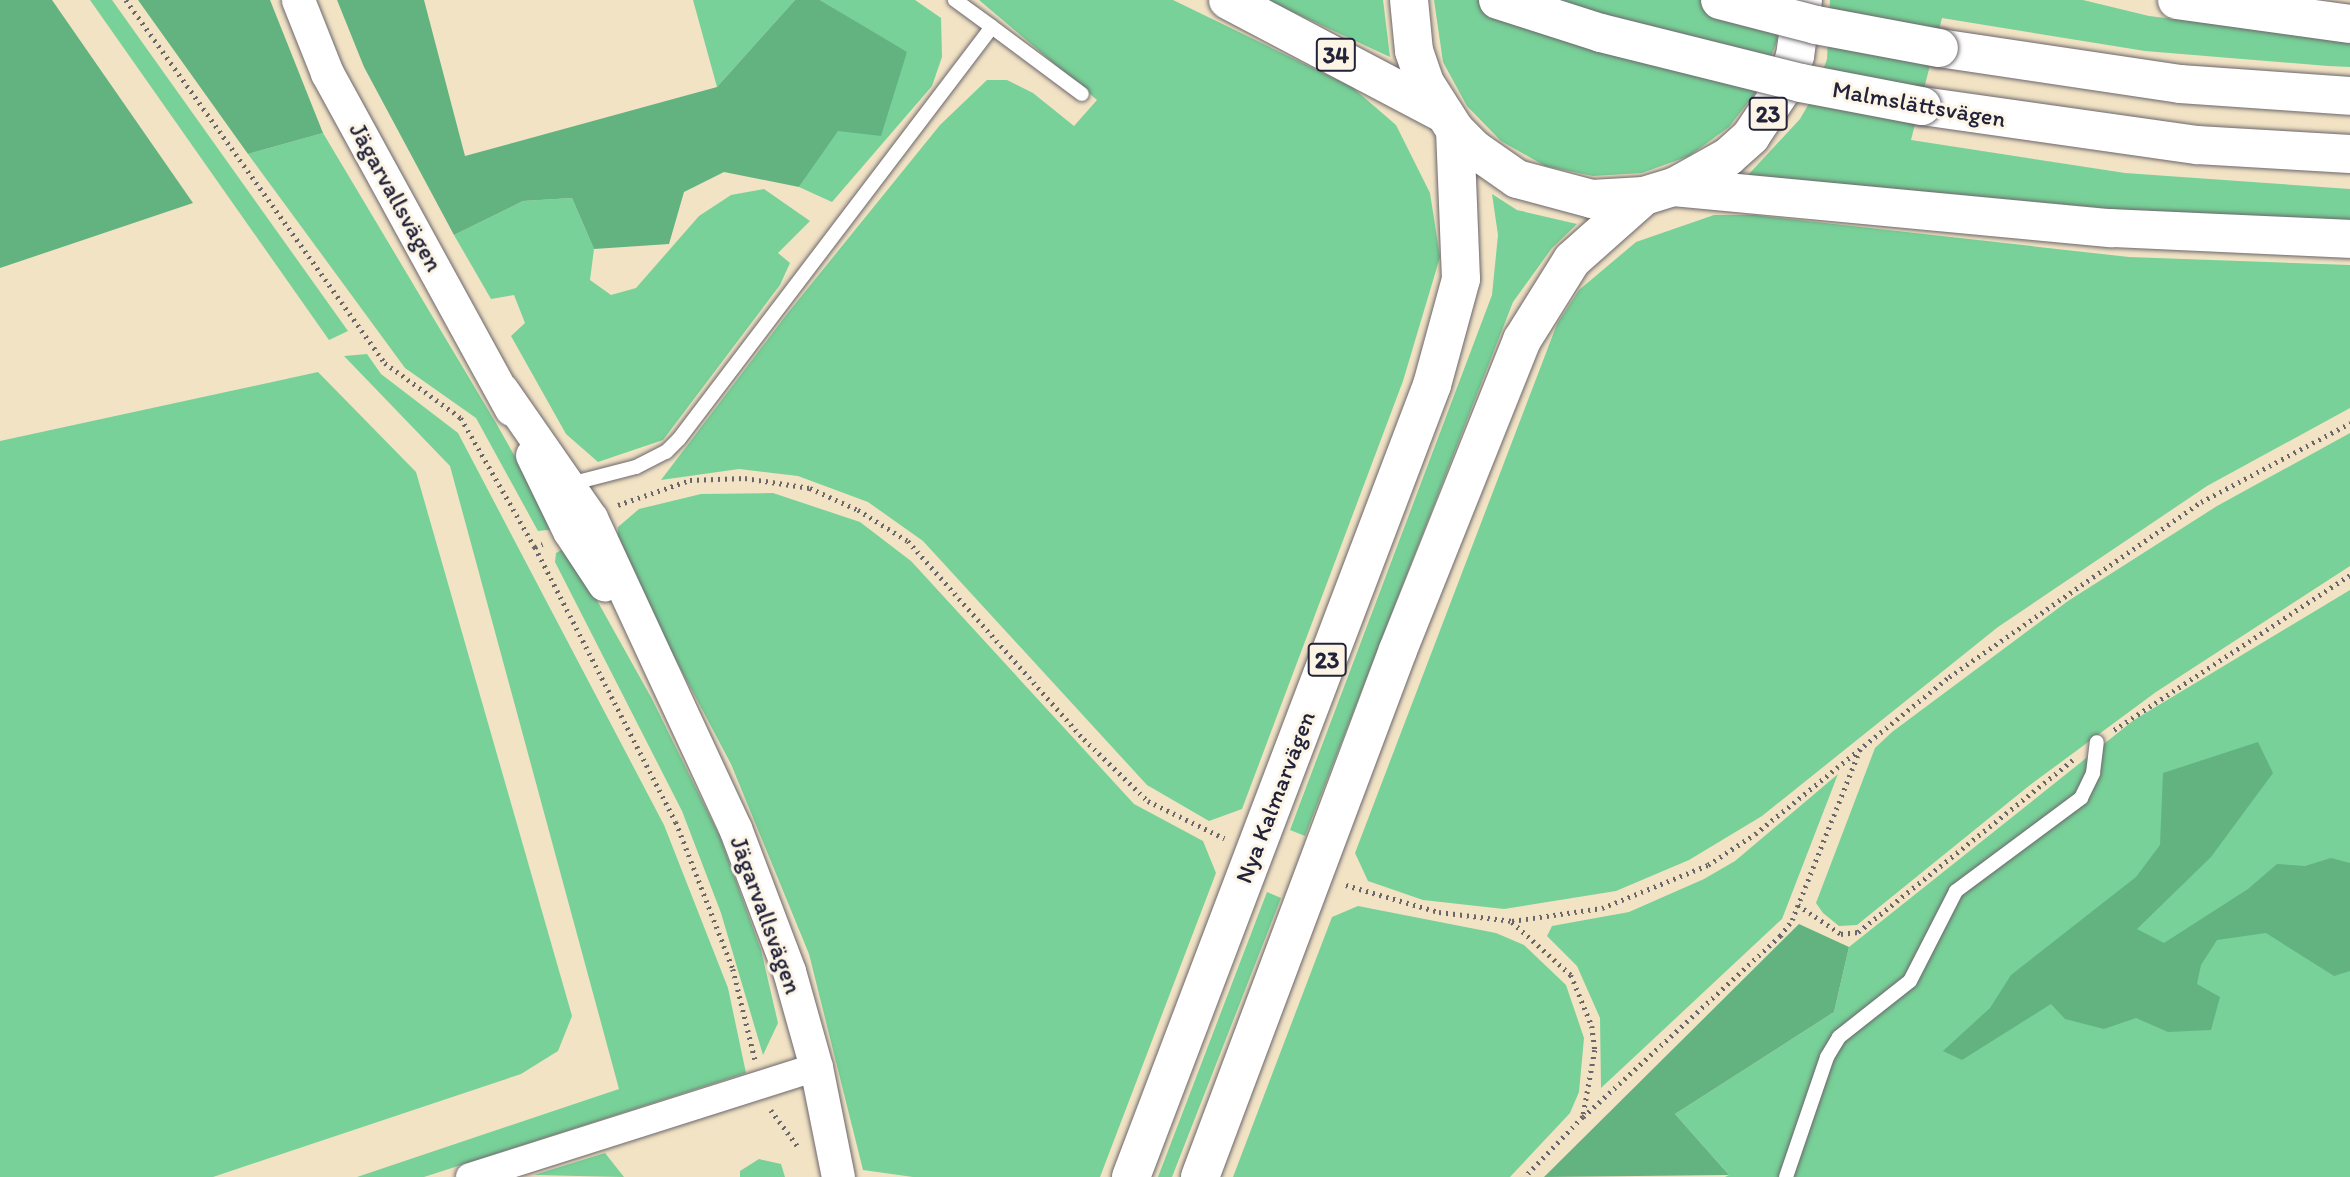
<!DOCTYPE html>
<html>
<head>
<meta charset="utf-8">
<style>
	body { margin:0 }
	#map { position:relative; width:2350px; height:1177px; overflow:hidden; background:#f2e3c5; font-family:Itim,sans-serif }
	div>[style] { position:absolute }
	.green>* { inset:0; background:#78d198 }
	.forest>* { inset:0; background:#62b380 }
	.path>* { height:4.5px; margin-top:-2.25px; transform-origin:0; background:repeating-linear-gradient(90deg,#6b666b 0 2px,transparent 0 7px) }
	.roads { filter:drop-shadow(0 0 2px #6b666b) drop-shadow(0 0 2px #6b666b) }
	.service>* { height:14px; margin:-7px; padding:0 7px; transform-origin:7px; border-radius:7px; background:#fff }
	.minor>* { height:28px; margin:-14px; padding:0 14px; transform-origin:14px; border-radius:14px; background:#fff }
	.tertiary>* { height:33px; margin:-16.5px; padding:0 16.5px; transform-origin:16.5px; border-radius:16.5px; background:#fff }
	.primary>* { height:38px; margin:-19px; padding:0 19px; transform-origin:19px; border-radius:19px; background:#fff }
	.motorway>* { height:38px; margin:-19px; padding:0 19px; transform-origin:19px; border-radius:19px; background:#fff }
	.bridges { filter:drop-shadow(0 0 2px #6b666b) drop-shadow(0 0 2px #6b666b) }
	.motorway-bridge>* { height:38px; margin:-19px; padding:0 19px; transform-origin:19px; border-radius:19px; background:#fff }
	span { translate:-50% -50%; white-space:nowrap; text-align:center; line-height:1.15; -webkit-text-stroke:6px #fcf5e5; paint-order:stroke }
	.shield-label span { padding:2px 5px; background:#fcf5e5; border:2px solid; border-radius:5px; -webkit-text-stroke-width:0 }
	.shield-label { font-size:23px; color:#22223b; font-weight:700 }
	.street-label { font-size:24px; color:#22223b }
</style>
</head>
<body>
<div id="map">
	<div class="green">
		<i style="clip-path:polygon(90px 0,112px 0,348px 331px,329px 340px)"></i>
		<i style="clip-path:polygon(693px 0,795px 0,717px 87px)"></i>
		<i style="clip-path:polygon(820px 0,915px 0,941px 18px,942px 57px,932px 86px,832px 202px,799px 187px,838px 130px,907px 53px)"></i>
		<i style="clip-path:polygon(979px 0,1173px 0,1352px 87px,1396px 125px,1430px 193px,1440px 257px,1403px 381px,1242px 809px,1209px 821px,1147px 785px,923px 541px,868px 502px,798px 476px,739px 469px,661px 480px,787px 314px,940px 125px,987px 80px,1007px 80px,1033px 93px,1074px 126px,1097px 100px)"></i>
		<i style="clip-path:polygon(1267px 0,1383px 0,1390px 57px)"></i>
		<i style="clip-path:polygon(1434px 0,1780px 0,1777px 41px,1759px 88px,1729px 127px,1689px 156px,1642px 173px,1593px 176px,1545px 166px,1501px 141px,1467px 106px,1443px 62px)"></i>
		<i style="clip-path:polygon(1830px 0,2083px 0,2149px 16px,2350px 40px,2350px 67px,2328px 66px,2145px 51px,1942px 18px,1911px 140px,2125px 173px,2350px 189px,2350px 224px,2282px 225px,1748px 175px,1800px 119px,1815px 93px,1827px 59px)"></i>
		<i style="clip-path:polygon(323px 133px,496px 423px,556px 529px,538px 531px,476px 418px,405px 368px,248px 154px)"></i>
		<i style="clip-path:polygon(764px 189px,810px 221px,778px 253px,790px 263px,780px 285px,663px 440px,598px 462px,566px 434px,511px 336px,525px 323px,514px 295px,491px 299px,454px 235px,523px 201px,572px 198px,594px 249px,590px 280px,611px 295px,636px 288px,699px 216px,731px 195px)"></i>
		<i style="clip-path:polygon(1492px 194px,1517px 210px,1577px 224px,1552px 248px,1513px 302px,1305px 836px,1290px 830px,1492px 295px,1498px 235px)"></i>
		<i style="clip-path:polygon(1714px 215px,1754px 215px,2129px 257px,2350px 265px,2350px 408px,2207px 486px,1998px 627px,1762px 816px,1689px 860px,1616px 891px,1504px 909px,1423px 900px,1368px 881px,1355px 853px,1557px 324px,1579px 290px,1636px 242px)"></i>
		<i style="clip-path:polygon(367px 354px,381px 374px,458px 433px,664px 825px,728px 988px,746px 1073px,424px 1177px,357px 1177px,619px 1089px,450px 466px,344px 356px)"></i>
		<i style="clip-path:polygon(318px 372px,416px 472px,572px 1016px,558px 1051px,521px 1074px,213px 1177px,0 1177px,0 441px)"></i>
		<i style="clip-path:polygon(2350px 433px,2350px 566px,2156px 692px,2030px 785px,1857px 925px,1839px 926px,1823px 913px,1816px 903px,1875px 748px,1892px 732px,2068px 601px,2217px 506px)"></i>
		<i style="clip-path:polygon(773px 493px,860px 522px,911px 561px,1134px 804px,1203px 841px,1216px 873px,1100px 1177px,913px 1177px,863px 1170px,809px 954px,731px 764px,617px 549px,618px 527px,639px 509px,701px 494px)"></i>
		<i style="clip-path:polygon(563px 549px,570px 552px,652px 699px,720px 837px,761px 950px,778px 1023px,763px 1055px,721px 913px,682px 811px,555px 562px,556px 553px)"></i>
		<i style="clip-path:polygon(2350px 590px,2350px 1177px,1725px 1177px,1729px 1175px,1675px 1114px,1834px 1012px,1849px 947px,2134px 720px)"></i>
		<i style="clip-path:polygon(1838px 774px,1782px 919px,1601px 1088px,1600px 1018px,1577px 966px,1547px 936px,1552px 926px,1629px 912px,1704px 879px,1735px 861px)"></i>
		<i style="clip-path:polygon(1267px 892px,1281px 898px,1172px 1177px,1158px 1177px)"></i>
		<i style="clip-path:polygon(1358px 906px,1496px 933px,1524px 945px,1566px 985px,1584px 1038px,1579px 1092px,1570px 1113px,1510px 1177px,1233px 1177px,1332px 917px)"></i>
		<i style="clip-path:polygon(605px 1153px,624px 1177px,534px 1175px)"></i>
		<i style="clip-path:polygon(759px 1159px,781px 1164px,785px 1177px,740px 1177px,740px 1171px)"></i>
	</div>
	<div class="forest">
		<i style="clip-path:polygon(0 0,52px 0,193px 203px,0 268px)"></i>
		<i style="clip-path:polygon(138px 0,270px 0,323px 133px,248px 154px)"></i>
		<i style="clip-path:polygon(337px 0,424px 0,465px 156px,717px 87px,795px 0,820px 0,907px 52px,881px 136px,838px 131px,799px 187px,724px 172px,684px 192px,669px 244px,594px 249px,572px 198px,523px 201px,454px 235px,364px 67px)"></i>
		<i style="clip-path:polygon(2258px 742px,2273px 773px,2211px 857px,2137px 929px,2164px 943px,2248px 889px,2277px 864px,2305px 866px,2331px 858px,2350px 863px,2350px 971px,2334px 976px,2266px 933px,2217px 940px,2201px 965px,2197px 984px,2220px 997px,2211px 1030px,2168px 1032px,2136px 1018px,2104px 1029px,2065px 1019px,2051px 1004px,1962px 1060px,1943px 1051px,1990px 1008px,2011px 975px,2136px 877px,2160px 845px,2163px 773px)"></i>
		<i style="clip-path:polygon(1799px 924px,1849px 947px,1834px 1012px,1675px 1114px,1729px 1175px,1544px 1177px)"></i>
	</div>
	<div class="path">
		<i style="left:126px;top:0;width:446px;rotate:54.5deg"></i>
		<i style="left:385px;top:363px;width:94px;rotate:35.9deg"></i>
		<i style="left:461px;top:418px;width:149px;rotate:60.2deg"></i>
		<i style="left:535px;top:547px;width:8px;rotate:-23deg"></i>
		<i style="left:618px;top:505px;width:76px;rotate:-19.1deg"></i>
		<i style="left:690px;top:480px;width:55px;rotate:-2.1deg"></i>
		<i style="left:745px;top:478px;width:66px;rotate:8.7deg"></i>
		<i style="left:810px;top:488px;width:53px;rotate:24.6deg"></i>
		<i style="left:858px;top:510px;width:59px;rotate:31.8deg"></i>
		<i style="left:908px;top:541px;width:265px;rotate:48.4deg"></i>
		<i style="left:1084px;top:739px;width:89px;rotate:44.1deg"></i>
		<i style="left:1148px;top:801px;width:85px;rotate:26deg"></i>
		<i style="left:535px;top:547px;width:309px;rotate:62.9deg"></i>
		<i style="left:676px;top:822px;width:158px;rotate:68.8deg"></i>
		<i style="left:733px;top:969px;width:93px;rotate:76.3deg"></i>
		<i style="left:2114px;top:730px;width:282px;rotate:-33.3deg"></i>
		<i style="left:1346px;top:885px;width:97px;rotate:16.2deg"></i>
		<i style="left:1439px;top:912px;width:74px;rotate:7deg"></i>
		<i style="left:1512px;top:921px;width:91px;rotate:-8.2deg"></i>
		<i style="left:1602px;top:908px;width:114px;rotate:-22.1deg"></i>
		<i style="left:1708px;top:865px;width:56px;rotate:-33.4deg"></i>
		<i style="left:1755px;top:834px;width:250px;rotate:-39deg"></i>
		<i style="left:1949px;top:677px;width:307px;rotate:-34.8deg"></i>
		<i style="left:2201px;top:502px;width:169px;rotate:-27.9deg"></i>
		<i style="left:1798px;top:905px;width:52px;rotate:34deg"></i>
		<i style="left:1841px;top:934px;width:17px;rotate:-7deg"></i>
		<i style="left:1858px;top:932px;width:275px;rotate:-38.7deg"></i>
		<i style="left:1512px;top:922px;width:79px;rotate:41.9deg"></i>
		<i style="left:1571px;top:975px;width:55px;rotate:67.6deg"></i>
		<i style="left:1592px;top:1026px;width:24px;rotate:83deg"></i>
		<i style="left:1595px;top:1050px;width:68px;rotate:100.2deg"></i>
		<i style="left:1583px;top:1117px;width:83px;rotate:134deg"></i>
		<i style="left:771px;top:1110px;width:47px;rotate:53.6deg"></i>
		<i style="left:1583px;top:1117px;width:268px;rotate:-42.6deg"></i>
		<i style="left:1780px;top:936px;width:20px;rotate:-53deg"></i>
		<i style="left:1792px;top:920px;width:184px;rotate:-68.3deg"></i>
	</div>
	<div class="roads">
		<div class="service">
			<i style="left:992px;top:27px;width:112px;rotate:36.7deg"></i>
			<i style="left:566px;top:485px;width:72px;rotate:-14.4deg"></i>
			<i style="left:636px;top:467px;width:34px;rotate:-27deg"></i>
			<i style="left:666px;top:452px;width:18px;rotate:-45deg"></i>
			<i style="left:679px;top:439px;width:517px;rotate:-52.78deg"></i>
			<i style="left:992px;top:27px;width:46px;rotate:-143.9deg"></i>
			<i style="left:1786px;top:1177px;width:127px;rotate:-71.1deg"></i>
			<i style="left:1827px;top:1057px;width:23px;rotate:-59deg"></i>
			<i style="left:1839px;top:1037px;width:90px;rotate:-38.3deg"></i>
			<i style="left:1910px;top:981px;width:101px;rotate:-62.9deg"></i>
			<i style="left:1956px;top:891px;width:156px;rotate:-36.6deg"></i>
			<i style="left:2081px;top:798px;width:28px;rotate:-64deg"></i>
			<i style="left:2093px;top:773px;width:31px;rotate:-83deg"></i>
		</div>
		<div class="minor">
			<i style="left:470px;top:1177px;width:363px;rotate:-17.6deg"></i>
		</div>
		<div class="tertiary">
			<i style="left:298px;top:0;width:79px;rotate:68.3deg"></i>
			<i style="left:327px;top:73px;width:383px;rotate:61.3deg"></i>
			<i style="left:502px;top:390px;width:156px;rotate:55.2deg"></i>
			<i style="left:591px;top:518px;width:342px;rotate:65.1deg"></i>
			<i style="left:735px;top:828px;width:153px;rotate:69.3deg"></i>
			<i style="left:789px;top:971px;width:100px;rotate:74.3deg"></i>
			<i style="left:816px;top:1067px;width:112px;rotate:78.7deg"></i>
			<i style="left:532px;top:455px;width:85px;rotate:64deg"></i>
			<i style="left:569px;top:531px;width:64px;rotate:56.6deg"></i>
		</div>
		<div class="primary">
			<i style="left:1409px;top:0;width:51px;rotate:84.4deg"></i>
			<i style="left:1414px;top:51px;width:34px;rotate:71deg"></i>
			<i style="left:1425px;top:83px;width:56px;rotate:57.4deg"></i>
			<i style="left:1455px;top:130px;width:27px;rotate:45deg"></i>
			<i style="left:1474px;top:149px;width:52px;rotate:34.9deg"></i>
			<i style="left:1517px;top:179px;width:78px;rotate:14.9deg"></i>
			<i style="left:1592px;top:199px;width:52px;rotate:-3.3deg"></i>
			<i style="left:1644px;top:196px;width:31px;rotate:-17deg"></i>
			<i style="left:1674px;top:187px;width:62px;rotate:-29.1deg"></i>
			<i style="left:1728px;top:157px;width:31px;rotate:-42deg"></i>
			<i style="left:1751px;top:136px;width:61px;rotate:-56.3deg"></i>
			<i style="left:1785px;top:85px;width:31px;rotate:-71deg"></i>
			<i style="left:1795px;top:56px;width:57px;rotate:-81.9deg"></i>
			<i style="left:1131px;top:1177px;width:847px;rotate:-69.19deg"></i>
			<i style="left:1432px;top:385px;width:110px;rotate:-74.7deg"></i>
			<i style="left:1461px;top:279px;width:149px;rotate:-92.3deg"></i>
			<i style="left:1200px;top:1177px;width:563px;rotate:-69.41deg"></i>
			<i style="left:1398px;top:650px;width:334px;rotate:-68.2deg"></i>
			<i style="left:1522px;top:340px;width:94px;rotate:-58deg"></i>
			<i style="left:1572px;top:260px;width:96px;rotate:-41.6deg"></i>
		</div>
		<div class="motorway">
			<i style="left:1228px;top:0;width:242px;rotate:27.8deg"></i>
			<i style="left:2177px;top:0;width:175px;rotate:7.9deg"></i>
			<i style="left:1939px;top:48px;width:244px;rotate:8.5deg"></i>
			<i style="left:2180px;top:84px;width:170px;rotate:4deg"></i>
			<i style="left:1922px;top:106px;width:278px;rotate:8.1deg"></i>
			<i style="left:2197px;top:145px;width:153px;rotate:3.4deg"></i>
			<i style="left:1674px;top:187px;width:439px;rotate:5.4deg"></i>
			<i style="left:2111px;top:228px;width:239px;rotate:2.6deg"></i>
		</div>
	</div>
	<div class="bridges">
		<div class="motorway-bridge">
			<i style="left:1498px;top:0;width:108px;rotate:17.8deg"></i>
			<i style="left:1601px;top:33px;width:206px;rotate:14deg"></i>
			<i style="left:1801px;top:83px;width:123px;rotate:10.8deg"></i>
			<i style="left:1720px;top:0;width:99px;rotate:14.6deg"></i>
			<i style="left:1816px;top:25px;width:125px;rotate:10.6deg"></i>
		</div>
	</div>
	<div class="shield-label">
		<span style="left:1336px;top:55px">34</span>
		<span style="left:1768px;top:114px">23</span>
		<span style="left:1327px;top:660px">23</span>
	</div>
	<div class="street-label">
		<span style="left:1919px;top:104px;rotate:10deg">Malmslättsvägen</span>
		<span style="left:396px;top:197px;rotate:61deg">Jägarvallsvägen</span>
		<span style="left:1275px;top:797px;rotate:-69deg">Nya Kalmarvägen</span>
		<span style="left:766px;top:915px;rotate:70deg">Jägarvallsvägen</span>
	</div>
</div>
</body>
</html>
